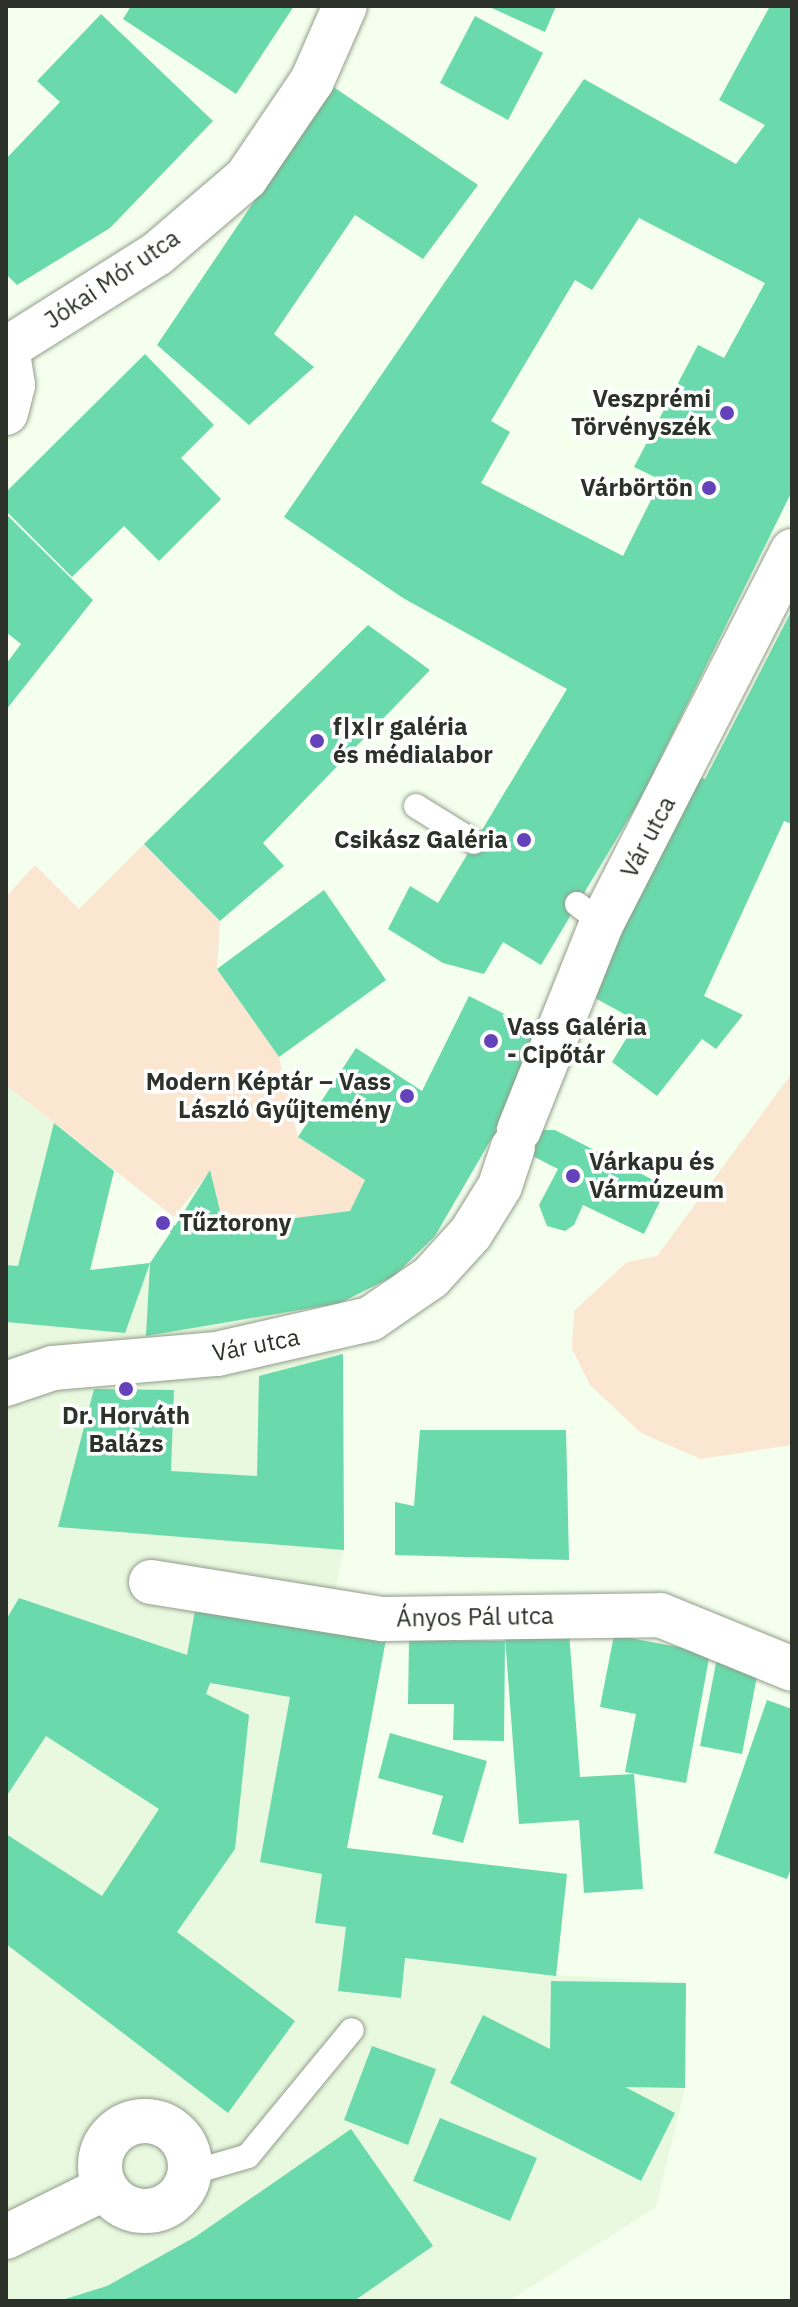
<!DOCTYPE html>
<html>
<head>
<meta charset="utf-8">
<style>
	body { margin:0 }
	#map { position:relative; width:798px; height:2307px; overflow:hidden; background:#f4ffed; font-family:"IBM Plex Sans",sans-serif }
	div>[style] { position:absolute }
	.built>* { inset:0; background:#e9f9df }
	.green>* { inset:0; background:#fae6d1 }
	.building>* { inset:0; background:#6adaac }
	.roads { filter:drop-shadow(0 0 2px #929c8b) drop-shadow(0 0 2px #929c8b) }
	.service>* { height:24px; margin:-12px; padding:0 12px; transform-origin:12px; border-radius:12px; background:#fff }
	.minor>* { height:44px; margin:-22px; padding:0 22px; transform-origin:22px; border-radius:22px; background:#fff }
	.minor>.ring { margin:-22px; padding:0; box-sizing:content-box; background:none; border:44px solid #fff; border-radius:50% }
	.dots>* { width:22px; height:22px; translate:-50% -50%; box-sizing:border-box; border:4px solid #fff; border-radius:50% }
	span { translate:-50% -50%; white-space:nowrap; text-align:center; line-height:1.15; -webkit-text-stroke:7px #fff; paint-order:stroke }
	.street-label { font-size:24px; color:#2c312a }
	.poi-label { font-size:24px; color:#2c312a; font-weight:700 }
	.right { translate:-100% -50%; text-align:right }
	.left { translate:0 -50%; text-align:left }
	.frame { position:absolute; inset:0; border:8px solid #2c312a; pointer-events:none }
</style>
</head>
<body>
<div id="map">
	<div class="built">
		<i style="clip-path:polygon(6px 1085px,114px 1171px,91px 1270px,150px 1263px,210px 1170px,435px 1236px,394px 1276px,340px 1303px,344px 1549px,328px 1624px,387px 1634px,347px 1848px,567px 1874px,556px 1975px,686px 1983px,685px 2088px,656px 2207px,509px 2301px,6px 2301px)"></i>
	</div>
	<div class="green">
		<i style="clip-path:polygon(144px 844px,220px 921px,217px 969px,279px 1057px,298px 1137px,365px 1180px,350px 1211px,224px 1227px,210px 1171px,174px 1217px,6px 1085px,6px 897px,35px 865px,79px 909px)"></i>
		<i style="clip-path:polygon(792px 1073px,792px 1445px,701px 1459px,641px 1433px,590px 1385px,572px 1349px,574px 1311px,627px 1262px,657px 1256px)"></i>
	</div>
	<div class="building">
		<i style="clip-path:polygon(131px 6px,294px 6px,236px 94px,123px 19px)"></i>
		<i style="clip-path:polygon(487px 6px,556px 6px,545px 32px)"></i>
		<i style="clip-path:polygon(evenodd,770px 6px,792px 6px,792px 491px,641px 798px,541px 965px,503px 942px,484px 974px,443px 963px,388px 929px,410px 886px,438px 903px,567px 689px,403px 598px,284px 517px,584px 79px,736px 164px,765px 125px,719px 100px,770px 6px,639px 218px,765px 283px,724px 358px,698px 345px,634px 467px,661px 480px,623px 556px,481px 483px,510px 432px,491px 421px,575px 280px,592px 290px,639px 218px)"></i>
		<i style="clip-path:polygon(101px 14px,213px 121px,110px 228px,17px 285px,6px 274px,6px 159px,60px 102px,37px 81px)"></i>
		<i style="clip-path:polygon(475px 16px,543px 53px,508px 120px,440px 83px)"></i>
		<i style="clip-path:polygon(332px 86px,478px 185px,423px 259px,355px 215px,274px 334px,314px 367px,249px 425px,157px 345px)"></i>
		<i style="clip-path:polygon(145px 354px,214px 425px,181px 458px,221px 499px,159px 561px,124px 526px,72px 577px,6px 511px,6px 492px)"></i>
		<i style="clip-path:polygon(6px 514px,93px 600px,6px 710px,6px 664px,21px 644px,6px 632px)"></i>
		<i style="clip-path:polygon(792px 610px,792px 824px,784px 821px,704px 996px,743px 1015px,716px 1049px,702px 1039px,657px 1096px,612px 1062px,637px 1021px,595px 998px,683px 771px,705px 779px)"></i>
		<i style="clip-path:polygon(368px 625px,430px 670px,263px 843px,284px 866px,220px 921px,144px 844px)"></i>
		<i style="clip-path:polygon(324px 890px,386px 980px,279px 1057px,217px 969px)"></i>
		<i style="clip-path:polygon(469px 996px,544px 1034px,495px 1130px,555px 1130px,667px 1187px,644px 1234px,583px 1205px,574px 1225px,565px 1231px,547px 1226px,539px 1205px,558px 1169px,493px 1136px,435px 1236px,394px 1276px,340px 1303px,146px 1336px,150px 1263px,171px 1232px,157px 1233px,154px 1217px,166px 1213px,175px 1226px,210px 1170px,224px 1227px,350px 1211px,365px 1180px,298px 1137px,356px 1048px,422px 1091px)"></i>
		<i style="clip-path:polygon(54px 1123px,114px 1171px,90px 1270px,150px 1263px,125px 1333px,6px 1322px,6px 1265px,18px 1266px)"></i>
		<i style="clip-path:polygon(343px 1354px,344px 1550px,58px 1527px,94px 1389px,174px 1390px,171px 1471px,257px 1476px,259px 1376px)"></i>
		<i style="clip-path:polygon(420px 1430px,566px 1430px,569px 1560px,395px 1555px,395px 1502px,414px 1506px)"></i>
		<i style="clip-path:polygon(19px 1598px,187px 1655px,197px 1600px,387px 1634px,347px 1848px,567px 1874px,556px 1976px,405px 1958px,401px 1998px,338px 1991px,346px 1927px,315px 1923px,322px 1874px,260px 1862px,290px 1697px,210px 1683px,206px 1694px,249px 1715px,235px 1849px,177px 1932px,295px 2021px,228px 2113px,6px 1944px,6px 1834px,102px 1896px,159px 1809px,46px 1736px,6px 1797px,6px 1620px)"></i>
		<i style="clip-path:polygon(569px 1632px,580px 1777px,634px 1774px,643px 1889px,584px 1893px,579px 1820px,519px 1824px,505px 1636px)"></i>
		<i style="clip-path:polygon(614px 1635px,710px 1653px,686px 1783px,625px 1772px,636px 1714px,600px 1707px)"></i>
		<i style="clip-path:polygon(409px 1640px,505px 1641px,504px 1741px,453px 1740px,454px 1704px,408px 1704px)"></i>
		<i style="clip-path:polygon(717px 1658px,759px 1666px,742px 1754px,700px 1746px)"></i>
		<i style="clip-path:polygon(767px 1700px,792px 1709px,792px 1866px,787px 1879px,714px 1853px)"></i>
		<i style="clip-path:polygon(390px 1733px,487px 1761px,463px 1843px,432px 1834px,443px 1796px,378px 1778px)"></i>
		<i style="clip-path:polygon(551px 1981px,686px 1983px,685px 2088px,625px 2087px,675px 2113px,641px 2181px,450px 2083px,483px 2015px,550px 2049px)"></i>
		<i style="clip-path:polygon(372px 2046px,436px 2069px,408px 2145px,344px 2120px)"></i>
		<i style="clip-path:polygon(440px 2118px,537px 2158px,510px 2221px,413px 2181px)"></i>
		<i style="clip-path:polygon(351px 2129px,433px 2246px,354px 2301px,59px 2301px,107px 2286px,195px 2237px)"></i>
	</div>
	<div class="roads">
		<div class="service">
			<i style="left:416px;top:806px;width:68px;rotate:31.8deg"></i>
			<i style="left:577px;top:904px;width:31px;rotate:37deg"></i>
			<i style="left:190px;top:2173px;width:60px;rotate:-16.3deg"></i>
			<i style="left:248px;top:2156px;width:163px;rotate:-50.5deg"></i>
		</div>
		<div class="minor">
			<i style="left:6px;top:349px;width:178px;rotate:-32.2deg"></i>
			<i style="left:157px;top:254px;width:117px;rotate:-40.5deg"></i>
			<i style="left:246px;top:178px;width:117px;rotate:-55.8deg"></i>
			<i style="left:312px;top:81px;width:82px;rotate:-66.3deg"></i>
			<i style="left:6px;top:413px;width:29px;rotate:-76deg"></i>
			<i style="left:13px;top:385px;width:37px;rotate:-99deg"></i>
			<i style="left:519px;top:1130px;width:223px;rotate:-68.2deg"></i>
			<i style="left:602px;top:923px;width:418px;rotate:-62.9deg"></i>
			<i style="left:6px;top:1384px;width:50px;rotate:-18.8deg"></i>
			<i style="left:53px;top:1368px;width:165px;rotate:-4.9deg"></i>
			<i style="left:217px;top:1354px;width:157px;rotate:-12.9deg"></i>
			<i style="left:370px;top:1319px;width:74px;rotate:-34.5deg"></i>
			<i style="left:431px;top:1277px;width:59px;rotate:-47.7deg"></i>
			<i style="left:471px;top:1233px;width:55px;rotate:-58.3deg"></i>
			<i style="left:500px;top:1186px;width:41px;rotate:-71.6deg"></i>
			<i style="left:151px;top:1582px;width:235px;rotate:9.1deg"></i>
			<i style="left:383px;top:1619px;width:277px;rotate:-0.8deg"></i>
			<i style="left:660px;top:1615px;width:143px;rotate:22.2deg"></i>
			<i class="ring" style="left:100px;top:2121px;width:46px;height:46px"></i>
			<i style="left:6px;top:2237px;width:110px;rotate:-26.3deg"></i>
		</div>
	</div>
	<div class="dots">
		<i style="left:727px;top:413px;background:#6442ba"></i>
		<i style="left:709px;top:488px;background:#6442ba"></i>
		<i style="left:317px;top:741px;background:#6442ba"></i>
		<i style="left:524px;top:840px;background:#6442ba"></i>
		<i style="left:491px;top:1041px;background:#6442ba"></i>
		<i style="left:407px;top:1096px;background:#6442ba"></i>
		<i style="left:573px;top:1176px;background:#6442ba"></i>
		<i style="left:163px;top:1223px;background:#6442ba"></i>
		<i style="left:126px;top:1389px;background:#6442ba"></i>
	</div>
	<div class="street-label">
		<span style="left:112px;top:279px;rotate:-34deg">Jókai Mór utca</span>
		<span style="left:648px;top:837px;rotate:-62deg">Vár utca</span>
		<span style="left:256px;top:1345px;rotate:-11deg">Vár utca</span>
		<span style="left:475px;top:1617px;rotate:-1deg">Ányos Pál utca</span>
	</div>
	<div class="poi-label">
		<span class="right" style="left:711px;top:413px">Veszprémi<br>Törvényszék</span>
		<span class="right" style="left:693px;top:488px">Várbörtön</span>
		<span class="left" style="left:333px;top:741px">f|x|r galéria<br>és médialabor</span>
		<span class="right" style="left:508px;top:840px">Csikász Galéria</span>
		<span class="left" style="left:507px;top:1041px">Vass Galéria<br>- Cipőtár</span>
		<span class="right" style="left:391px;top:1096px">Modern Képtár – Vass<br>László Gyűjtemény</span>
		<span class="left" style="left:589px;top:1176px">Várkapu és<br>Vármúzeum</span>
		<span class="left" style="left:179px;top:1223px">Tűztorony</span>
		<span style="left:126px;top:1430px">Dr. Horváth<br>Balázs</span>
	</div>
	<div class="frame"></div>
</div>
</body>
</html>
